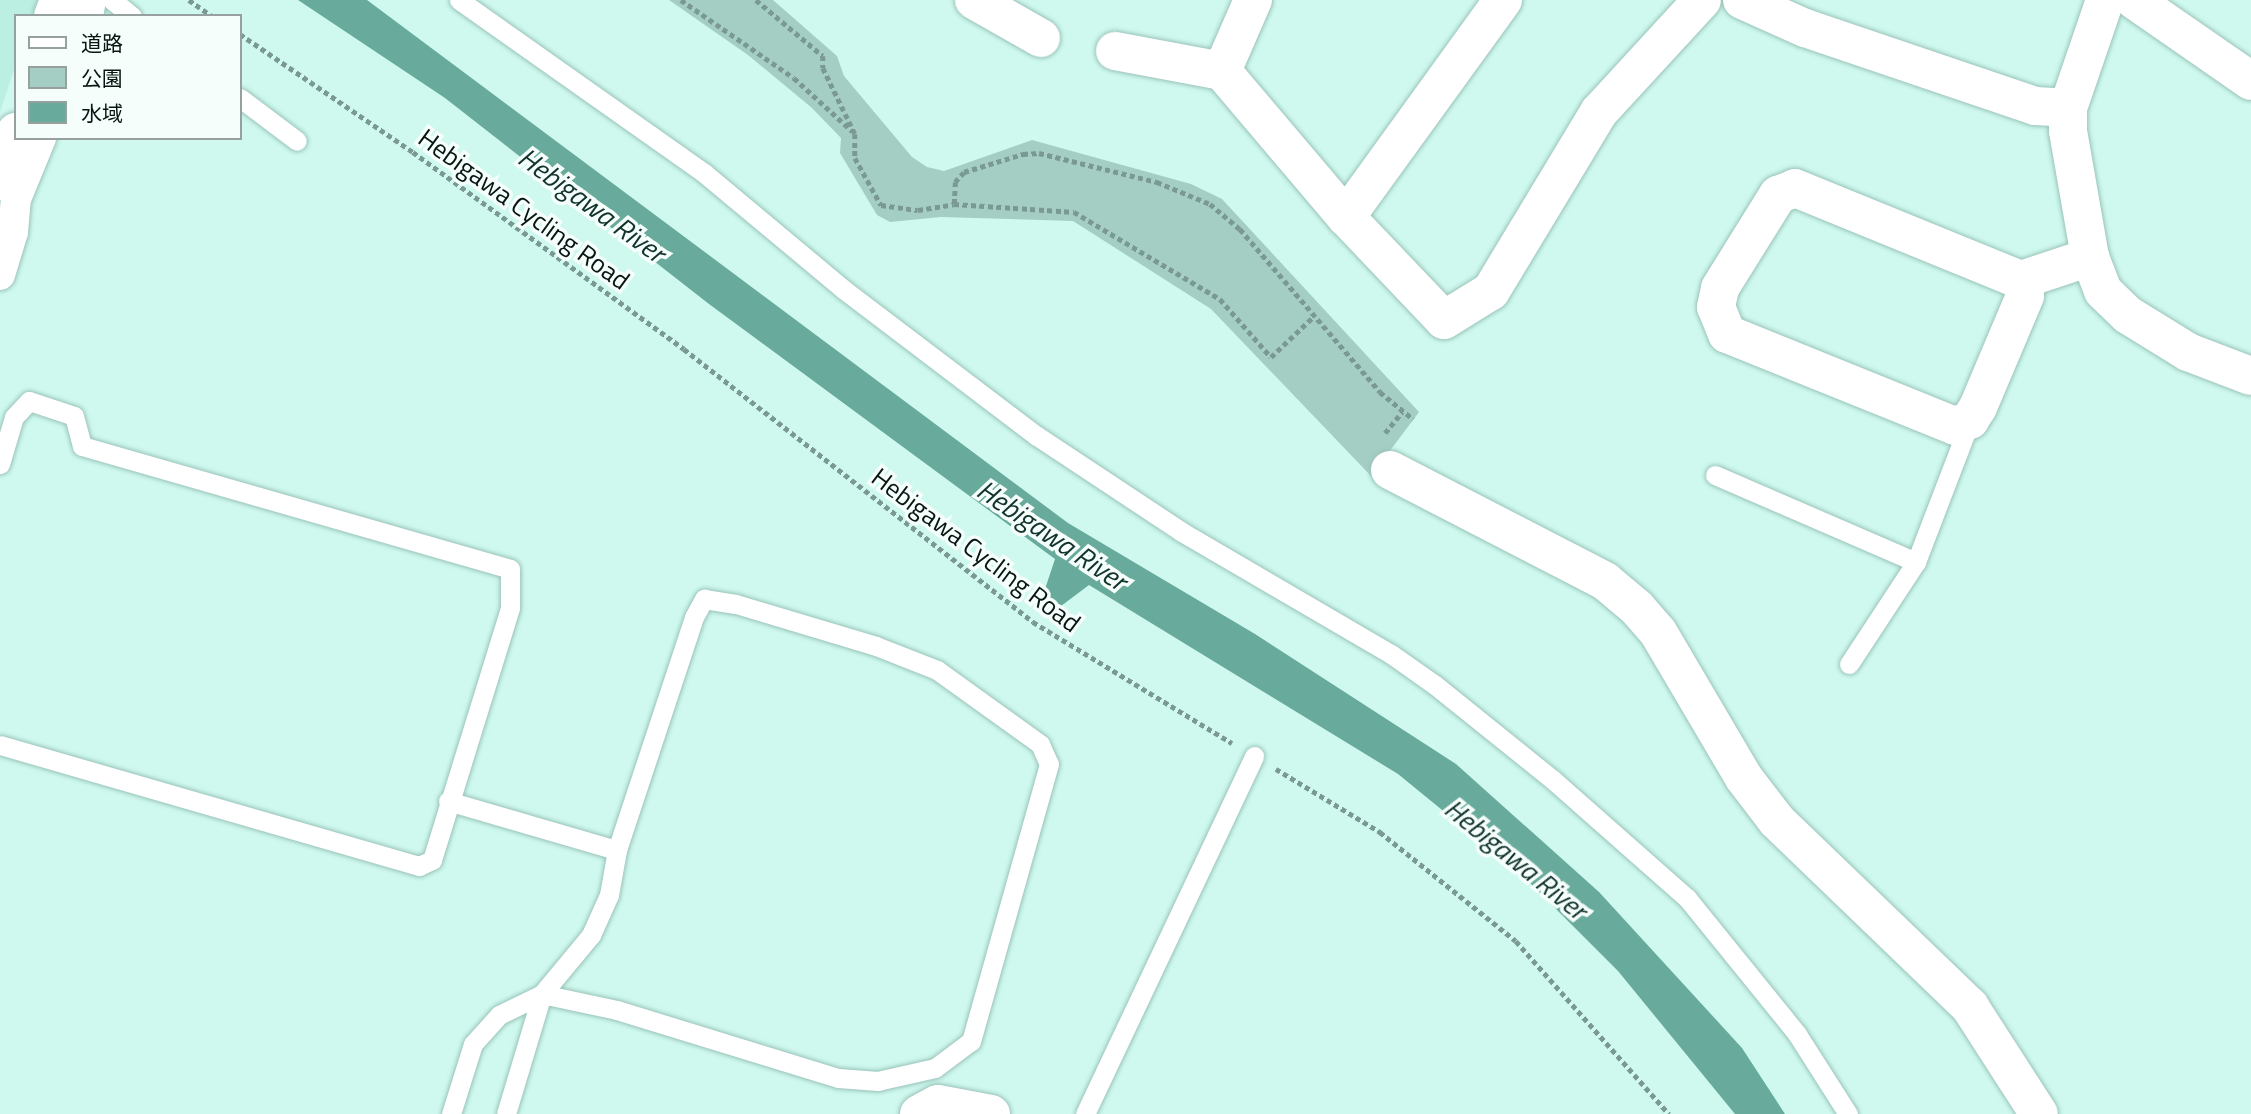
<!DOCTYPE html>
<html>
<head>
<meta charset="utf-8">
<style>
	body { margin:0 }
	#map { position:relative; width:2251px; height:1114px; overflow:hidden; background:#cff9ef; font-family:"Titillium Web","Noto Sans JP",sans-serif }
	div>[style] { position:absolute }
	.built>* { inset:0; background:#bbefe2 }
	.green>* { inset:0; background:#a4cec4 }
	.water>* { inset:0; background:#68aa9b }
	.path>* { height:4.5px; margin-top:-2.25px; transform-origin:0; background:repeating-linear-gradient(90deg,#7a9992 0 5px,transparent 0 8.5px) }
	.roads { filter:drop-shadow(0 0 2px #9ac3b9) drop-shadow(0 0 2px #9ac3b9) }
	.service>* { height:19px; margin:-9.5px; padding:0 9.5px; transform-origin:9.5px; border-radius:9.5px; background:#fff }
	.pedestrian>* { height:30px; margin:-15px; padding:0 15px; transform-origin:15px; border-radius:15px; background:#fff }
	.minor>* { height:38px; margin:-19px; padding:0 19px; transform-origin:19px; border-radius:19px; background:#fff }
	.secondary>* { height:38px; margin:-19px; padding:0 19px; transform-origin:19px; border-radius:19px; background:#fff }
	span { translate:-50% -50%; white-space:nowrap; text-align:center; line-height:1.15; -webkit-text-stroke:7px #f6fefc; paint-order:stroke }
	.street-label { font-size:26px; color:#071613 }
	.water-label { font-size:28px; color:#12332c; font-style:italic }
	.legend { position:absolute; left:14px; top:14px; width:228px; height:126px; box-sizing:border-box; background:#f6fefc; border:2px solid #96a19f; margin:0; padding:9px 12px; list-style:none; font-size:21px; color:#071613 }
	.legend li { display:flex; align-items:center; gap:14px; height:35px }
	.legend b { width:35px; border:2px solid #96a19f }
</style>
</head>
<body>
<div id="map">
	<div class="built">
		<i style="clip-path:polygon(0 0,37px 0,32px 16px,16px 16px,16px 64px,0 112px)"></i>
	</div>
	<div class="green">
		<i style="clip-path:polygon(669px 0,773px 0,837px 56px,844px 76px,912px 157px,927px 167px,944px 171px,1032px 140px,1191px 184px,1222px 199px,1419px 412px,1371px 476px,1211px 309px,1073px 221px,941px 217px,890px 222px,877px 215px,840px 153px,841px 138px,812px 108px,748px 55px)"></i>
	</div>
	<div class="water">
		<i style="clip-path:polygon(298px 0,367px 0,1068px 523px,1255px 634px,1456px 764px,1599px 892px,1742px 1048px,1785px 1114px,1735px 1114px,1618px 971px,1523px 876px,1398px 774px,1089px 585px,1053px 612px,1040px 604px,1055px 559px,709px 304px,445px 98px)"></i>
	</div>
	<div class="path">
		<i style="left:189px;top:0;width:28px;rotate:35deg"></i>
		<i style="left:681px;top:0;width:137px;rotate:34.6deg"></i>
		<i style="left:794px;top:78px;width:79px;rotate:42.4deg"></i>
		<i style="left:756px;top:0;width:87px;rotate:39.9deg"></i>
		<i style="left:823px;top:56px;width:12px;rotate:90deg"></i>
		<i style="left:823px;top:68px;width:73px;rotate:64.1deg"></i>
		<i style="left:855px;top:134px;width:24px;rotate:90deg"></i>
		<i style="left:855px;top:158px;width:54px;rotate:61deg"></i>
		<i style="left:881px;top:205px;width:37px;rotate:8deg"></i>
		<i style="left:918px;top:210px;width:36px;rotate:-9deg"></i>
		<i style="left:954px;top:204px;width:120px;rotate:3.8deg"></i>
		<i style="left:1074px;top:212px;width:170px;rotate:30.8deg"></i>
		<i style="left:1220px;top:299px;width:77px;rotate:48.7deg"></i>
		<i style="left:1271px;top:357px;width:59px;rotate:-43.6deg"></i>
		<i style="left:240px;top:34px;width:209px;rotate:34.3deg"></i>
		<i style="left:413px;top:152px;width:335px;rotate:36deg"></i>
		<i style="left:684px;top:349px;width:443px;rotate:38deg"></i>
		<i style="left:1033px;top:622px;width:233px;rotate:31.3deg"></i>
		<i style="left:954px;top:204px;width:22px;rotate:-87deg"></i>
		<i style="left:955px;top:182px;width:13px;rotate:-48deg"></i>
		<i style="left:964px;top:172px;width:62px;rotate:-17deg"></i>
		<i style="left:1023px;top:154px;width:16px;rotate:-4deg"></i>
		<i style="left:1039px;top:153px;width:122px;rotate:13.8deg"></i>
		<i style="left:1157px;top:182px;width:57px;rotate:22.5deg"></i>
		<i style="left:1210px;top:204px;width:39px;rotate:40deg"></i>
		<i style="left:1240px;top:229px;width:215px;rotate:49.3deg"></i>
		<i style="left:1380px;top:392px;width:43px;rotate:39.3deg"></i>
		<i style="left:1385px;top:433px;width:27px;rotate:-51deg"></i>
		<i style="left:1276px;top:769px;width:122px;rotate:31.2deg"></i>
		<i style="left:1380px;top:832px;width:174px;rotate:38.7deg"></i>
		<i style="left:1516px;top:941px;width:231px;rotate:48.5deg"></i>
	</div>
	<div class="roads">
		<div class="service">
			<i style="left:112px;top:0;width:26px;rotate:39deg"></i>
			<i style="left:459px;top:0;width:300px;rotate:35.2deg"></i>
			<i style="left:704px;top:173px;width:181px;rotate:39.8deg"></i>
			<i style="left:843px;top:289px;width:243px;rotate:37.2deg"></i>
			<i style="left:1037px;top:436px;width:174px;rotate:33.5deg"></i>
			<i style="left:1182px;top:532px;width:242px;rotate:30.3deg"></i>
			<i style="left:1391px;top:654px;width:54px;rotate:35.2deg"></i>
			<i style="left:1435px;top:685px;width:151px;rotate:38.8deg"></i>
			<i style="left:1553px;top:780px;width:179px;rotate:41.4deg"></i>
			<i style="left:1687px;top:898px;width:175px;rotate:51deg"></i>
			<i style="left:1797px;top:1034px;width:95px;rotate:57.5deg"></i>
			<i style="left:240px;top:98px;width:71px;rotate:37deg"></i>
			<i style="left:0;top:464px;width:49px;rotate:-73.4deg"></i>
			<i style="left:14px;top:417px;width:22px;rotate:-47deg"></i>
			<i style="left:29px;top:401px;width:47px;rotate:18.4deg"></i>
			<i style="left:74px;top:416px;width:31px;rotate:75deg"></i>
			<i style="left:82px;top:446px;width:445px;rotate:16deg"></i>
			<i style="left:510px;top:569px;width:39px;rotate:90deg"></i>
			<i style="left:510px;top:608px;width:264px;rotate:107.2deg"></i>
			<i style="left:432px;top:860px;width:14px;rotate:155deg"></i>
			<i style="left:419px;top:866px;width:436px;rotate:-163.9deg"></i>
			<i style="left:1715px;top:475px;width:219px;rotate:23.4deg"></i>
			<i style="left:1849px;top:664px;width:122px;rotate:-56.7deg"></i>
			<i style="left:1916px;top:562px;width:151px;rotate:-69deg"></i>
			<i style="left:448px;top:801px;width:176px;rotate:16.2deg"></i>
			<i style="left:451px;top:1114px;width:73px;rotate:-72.6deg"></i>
			<i style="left:473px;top:1044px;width:39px;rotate:-48deg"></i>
			<i style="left:499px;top:1015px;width:48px;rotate:-26deg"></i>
			<i style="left:542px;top:994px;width:77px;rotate:-50.3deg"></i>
			<i style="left:591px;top:935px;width:44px;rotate:-65.8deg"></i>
			<i style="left:609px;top:895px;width:46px;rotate:-79.9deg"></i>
			<i style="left:617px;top:850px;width:245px;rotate:-71.7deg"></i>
			<i style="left:694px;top:617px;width:21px;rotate:-61deg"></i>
			<i style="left:704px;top:599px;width:32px;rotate:9deg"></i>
			<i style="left:736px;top:604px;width:146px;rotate:16.7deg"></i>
			<i style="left:876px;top:646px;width:66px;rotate:21.5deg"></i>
			<i style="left:937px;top:670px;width:127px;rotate:35.7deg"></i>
			<i style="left:1040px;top:744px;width:22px;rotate:66deg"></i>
			<i style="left:1049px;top:764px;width:288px;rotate:105.7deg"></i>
			<i style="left:971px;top:1041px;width:45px;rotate:143.1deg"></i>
			<i style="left:935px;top:1068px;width:58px;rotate:167.2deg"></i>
			<i style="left:878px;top:1081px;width:40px;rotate:-175.7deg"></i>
			<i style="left:838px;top:1078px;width:231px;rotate:-162.9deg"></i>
			<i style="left:617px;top:1010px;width:77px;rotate:-168deg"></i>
			<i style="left:542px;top:994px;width:125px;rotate:106.7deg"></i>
			<i style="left:1085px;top:1114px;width:396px;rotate:-64.7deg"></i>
		</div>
		<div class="pedestrian">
			<i style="left:88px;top:16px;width:16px;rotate:-79deg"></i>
			<i style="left:0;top:275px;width:45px;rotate:-73.2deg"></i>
			<i style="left:13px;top:232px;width:33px;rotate:-85deg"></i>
			<i style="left:16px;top:199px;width:66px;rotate:-67.7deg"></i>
		</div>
		<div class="minor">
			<i style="left:974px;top:0;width:77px;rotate:29.6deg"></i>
			<i style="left:1253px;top:0;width:77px;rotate:113.6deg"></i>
			<i style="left:1222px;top:71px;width:192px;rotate:49.7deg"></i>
			<i style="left:1503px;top:0;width:268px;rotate:125.9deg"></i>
			<i style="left:1346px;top:217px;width:142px;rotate:46.4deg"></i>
			<i style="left:1444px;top:320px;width:55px;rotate:-31.7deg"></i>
			<i style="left:1491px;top:291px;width:209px;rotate:-58.9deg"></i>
			<i style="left:1599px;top:112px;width:152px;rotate:-47.4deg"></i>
			<i style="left:1742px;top:0;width:69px;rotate:24deg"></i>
			<i style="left:1805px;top:28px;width:243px;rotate:18.7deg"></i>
			<i style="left:2035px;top:106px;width:33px;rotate:3deg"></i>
			<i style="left:2105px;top:0;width:114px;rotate:108.9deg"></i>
			<i style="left:2068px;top:108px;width:23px;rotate:90deg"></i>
			<i style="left:2068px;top:131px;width:128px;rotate:80.1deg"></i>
			<i style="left:2090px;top:257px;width:36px;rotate:69deg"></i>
			<i style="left:2103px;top:291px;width:35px;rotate:44deg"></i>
			<i style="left:2128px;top:315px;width:70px;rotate:31.7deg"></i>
			<i style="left:2188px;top:352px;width:67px;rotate:20.9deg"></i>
			<i style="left:53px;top:16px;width:17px;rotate:-69deg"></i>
			<i style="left:1115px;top:51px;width:109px;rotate:10.6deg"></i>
			<i style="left:0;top:181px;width:52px;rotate:-71.9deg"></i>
			<i style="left:2021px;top:280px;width:16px;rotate:76deg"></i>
			<i style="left:2025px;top:296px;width:121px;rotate:112.9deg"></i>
			<i style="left:1978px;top:407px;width:15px;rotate:122deg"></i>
			<i style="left:1970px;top:420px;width:16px;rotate:158deg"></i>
			<i style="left:1955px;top:426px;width:246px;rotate:-158deg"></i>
			<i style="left:1727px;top:334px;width:29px;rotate:-112deg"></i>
			<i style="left:1716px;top:307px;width:19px;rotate:-78deg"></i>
			<i style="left:1720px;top:288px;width:110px;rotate:-58.1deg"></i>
			<i style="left:1778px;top:195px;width:18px;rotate:-22deg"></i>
			<i style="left:1795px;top:188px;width:244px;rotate:22.2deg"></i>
			<i style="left:2021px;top:280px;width:73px;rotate:-18.4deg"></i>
			<i style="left:1390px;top:470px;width:242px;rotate:27.3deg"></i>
			<i style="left:1605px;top:581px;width:42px;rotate:40.2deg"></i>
			<i style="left:1637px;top:608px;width:32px;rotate:49deg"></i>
			<i style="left:1658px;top:632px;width:169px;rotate:59.5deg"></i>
			<i style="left:1744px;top:778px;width:54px;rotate:52.5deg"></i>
			<i style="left:1777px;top:821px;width:268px;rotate:43.9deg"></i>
			<i style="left:1970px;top:1007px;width:127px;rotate:57.2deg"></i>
			<i style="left:919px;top:1114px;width:21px;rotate:-28deg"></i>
			<i style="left:938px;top:1104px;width:54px;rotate:10.7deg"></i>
		</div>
		<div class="secondary">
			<i style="left:2134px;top:0;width:142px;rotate:34.7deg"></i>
		</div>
	</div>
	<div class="street-label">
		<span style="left:524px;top:209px;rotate:36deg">Hebigawa Cycling Road</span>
		<span style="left:976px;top:550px;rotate:37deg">Hebigawa Cycling Road</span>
	</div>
	<div class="water-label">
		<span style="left:592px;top:205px;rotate:36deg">Hebigawa River</span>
		<span style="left:1052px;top:535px;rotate:34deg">Hebigawa River</span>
		<span style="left:1516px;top:859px;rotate:39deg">Hebigawa River</span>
	</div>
	<ul class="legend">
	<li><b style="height:9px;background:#fff"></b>道路</li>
	<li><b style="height:19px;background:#a4cec4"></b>公園</li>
	<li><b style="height:19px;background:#68aa9b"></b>水域</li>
	</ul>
</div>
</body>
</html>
